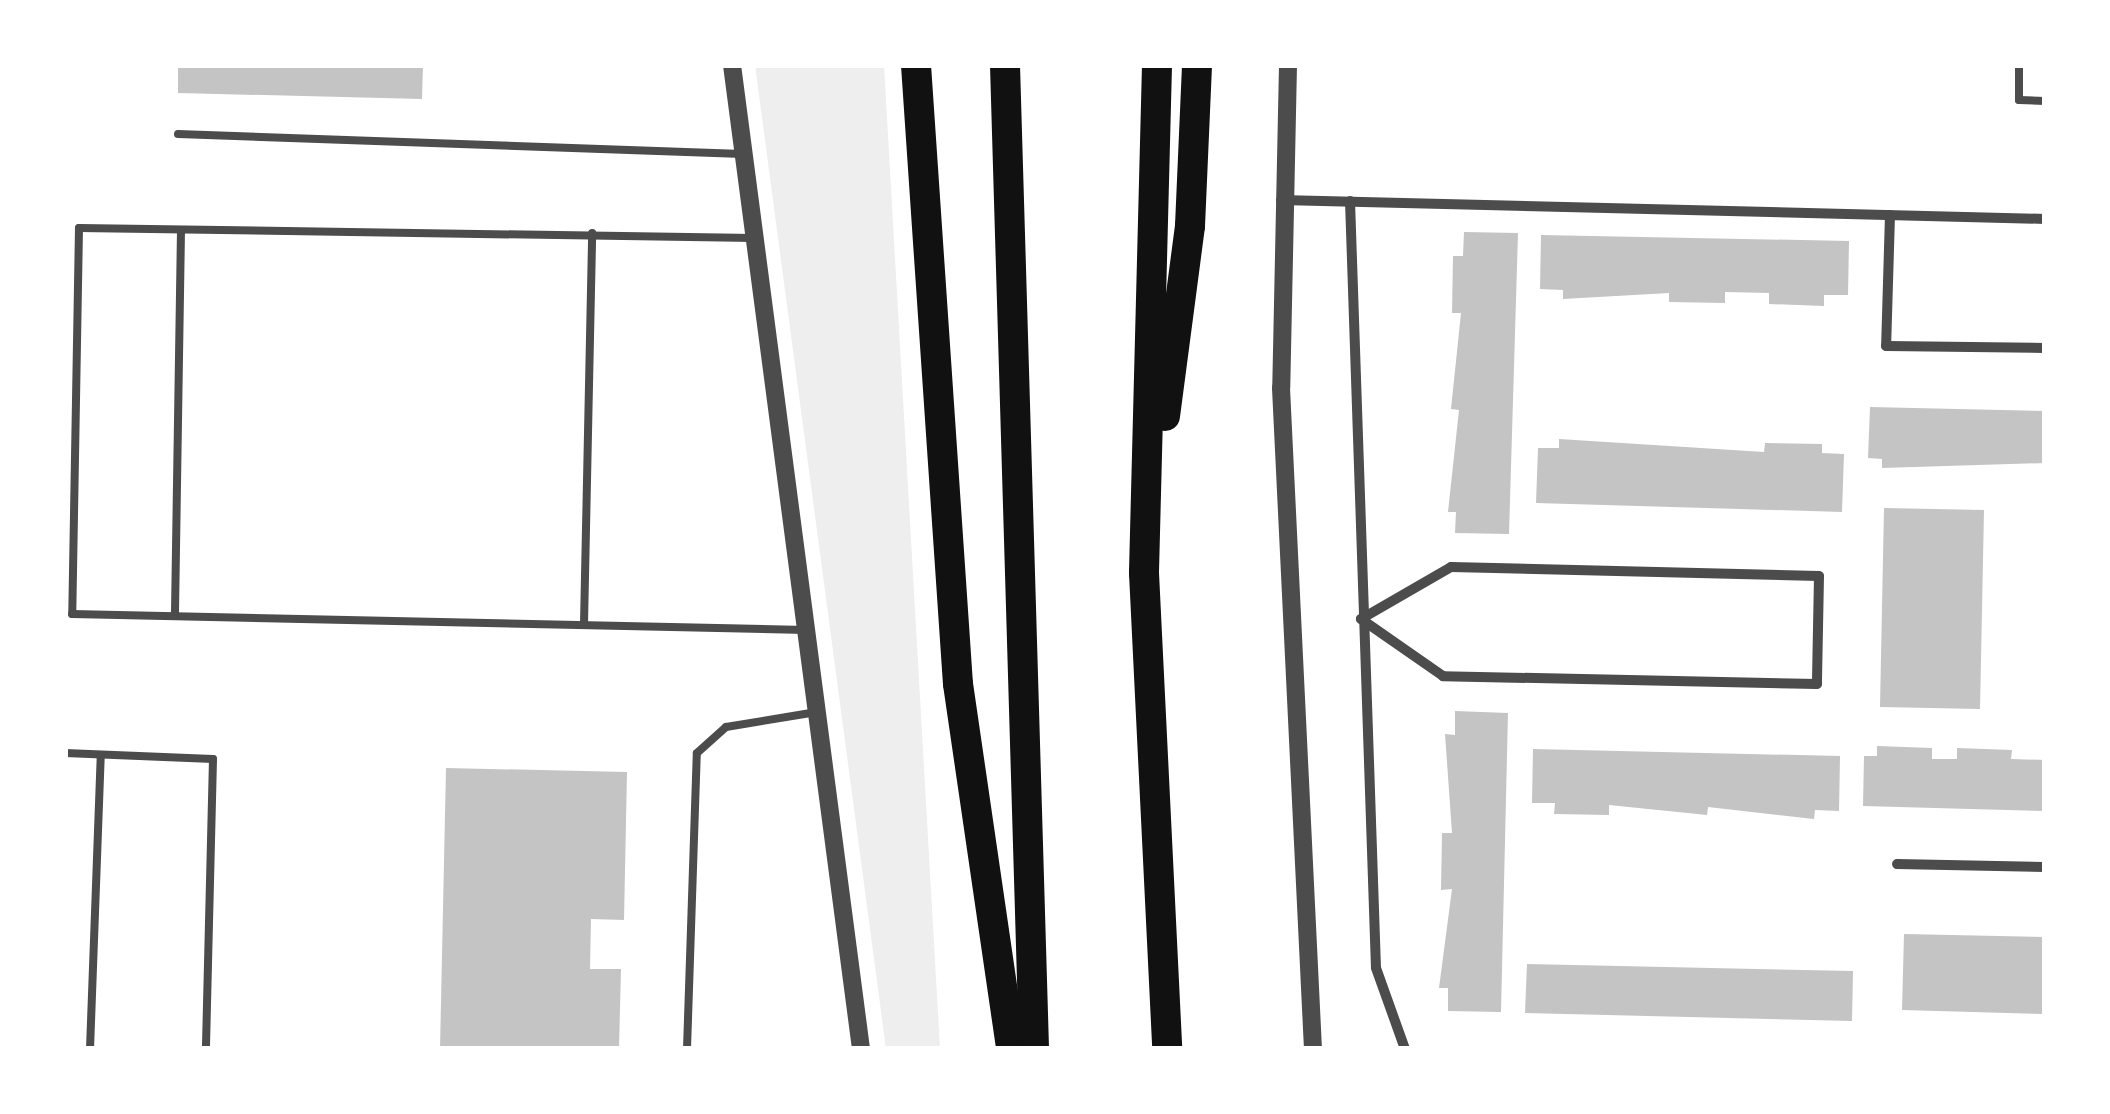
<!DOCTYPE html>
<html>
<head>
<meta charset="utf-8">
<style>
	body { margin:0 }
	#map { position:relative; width:2110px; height:1114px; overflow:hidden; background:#fff; font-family:Georgia,serif }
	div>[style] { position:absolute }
	.green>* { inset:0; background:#eee }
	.building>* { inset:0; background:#c4c4c4 }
	.service>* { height:8px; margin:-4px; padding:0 4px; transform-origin:4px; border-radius:4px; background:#4c4c4c }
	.minor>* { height:10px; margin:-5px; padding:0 5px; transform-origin:5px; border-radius:5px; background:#4c4c4c }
	.tertiary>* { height:18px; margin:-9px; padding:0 9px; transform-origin:9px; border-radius:9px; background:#4c4c4c }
	.motorway>* { height:30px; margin:-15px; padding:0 15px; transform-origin:15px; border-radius:15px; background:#111 }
	span { translate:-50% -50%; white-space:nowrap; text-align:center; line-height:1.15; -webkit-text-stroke:8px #fff; paint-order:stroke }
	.frame { position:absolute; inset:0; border:68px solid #fff; pointer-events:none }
</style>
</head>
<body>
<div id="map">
	<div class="green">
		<i style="clip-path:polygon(755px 65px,884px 65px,940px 1049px,886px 1049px)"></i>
	</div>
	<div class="building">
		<i style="clip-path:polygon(178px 65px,423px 65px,422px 99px,178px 93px)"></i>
		<i style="clip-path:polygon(1464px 232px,1518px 233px,1509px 534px,1455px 533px,1456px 512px,1448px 512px,1459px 410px,1451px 409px,1461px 313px,1452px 313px,1453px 256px,1463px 256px)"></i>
		<i style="clip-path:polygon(1541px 235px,1849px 241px,1848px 295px,1824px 295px,1824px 306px,1769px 304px,1769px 293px,1725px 292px,1725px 303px,1669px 302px,1669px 293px,1563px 299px,1563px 290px,1540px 289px)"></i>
		<i style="clip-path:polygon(1870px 407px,2045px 411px,2045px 463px,1882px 468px,1882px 459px,1868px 458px)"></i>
		<i style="clip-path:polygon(1559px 439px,1764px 452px,1765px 443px,1822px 444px,1822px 453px,1844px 454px,1842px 512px,1536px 503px,1538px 448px,1559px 448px)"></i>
		<i style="clip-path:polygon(1884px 508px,1984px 510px,1980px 709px,1880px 707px)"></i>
		<i style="clip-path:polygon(1455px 711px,1508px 713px,1501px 1012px,1448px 1011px,1448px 988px,1439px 988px,1452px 889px,1441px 890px,1442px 833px,1452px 833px,1445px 734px,1455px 735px)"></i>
		<i style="clip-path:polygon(1877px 746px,1932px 748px,1932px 759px,1957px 759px,1957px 748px,2012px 750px,2011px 759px,2045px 760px,2045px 811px,1863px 806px,1864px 756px,1877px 756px)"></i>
		<i style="clip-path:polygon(1533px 749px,1840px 756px,1839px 811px,1815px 810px,1814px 819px,1708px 807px,1707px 815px,1609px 805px,1609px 815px,1554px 814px,1555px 803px,1532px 803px)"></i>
		<i style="clip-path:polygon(446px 768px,627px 772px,624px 920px,591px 919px,590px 969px,621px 969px,619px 1049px,440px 1049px)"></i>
		<i style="clip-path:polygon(1904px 934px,2045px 937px,2045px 1014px,1902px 1010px)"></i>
		<i style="clip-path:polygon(1527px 964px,1853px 971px,1852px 1021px,1525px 1013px)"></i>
	</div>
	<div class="service">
		<i style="left:2019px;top:65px;width:35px;rotate:90deg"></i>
		<i style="left:2019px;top:100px;width:26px;rotate:2deg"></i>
		<i style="left:178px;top:134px;width:565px;rotate:2.03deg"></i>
		<i style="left:754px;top:238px;width:675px;rotate:-179.15deg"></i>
		<i style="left:79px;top:228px;width:386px;rotate:91deg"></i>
		<i style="left:72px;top:614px;width:734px;rotate:1.25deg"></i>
		<i style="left:175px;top:612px;width:382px;rotate:-89.1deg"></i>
		<i style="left:584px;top:624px;width:391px;rotate:-88.8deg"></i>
		<i style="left:65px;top:753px;width:148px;rotate:2.3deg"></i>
		<i style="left:213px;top:759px;width:290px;rotate:91.4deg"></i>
		<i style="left:90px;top:1049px;width:294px;rotate:-87.9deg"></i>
		<i style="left:687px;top:1049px;width:296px;rotate:-88.1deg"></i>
		<i style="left:697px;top:753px;width:39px;rotate:-42deg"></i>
		<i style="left:726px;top:727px;width:92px;rotate:-9.4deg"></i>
	</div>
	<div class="minor">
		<i style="left:1281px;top:200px;width:764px;rotate:1.42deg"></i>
		<i style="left:1350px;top:201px;width:767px;rotate:88.06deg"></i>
		<i style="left:1376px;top:968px;width:86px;rotate:70.3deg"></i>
		<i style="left:1890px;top:215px;width:131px;rotate:91.7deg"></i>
		<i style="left:1886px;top:346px;width:159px;rotate:0.7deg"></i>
		<i style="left:1451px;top:567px;width:368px;rotate:1.4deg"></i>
		<i style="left:1819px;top:576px;width:108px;rotate:91.1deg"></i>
		<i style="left:1817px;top:684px;width:374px;rotate:-178.8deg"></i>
		<i style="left:1443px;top:676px;width:100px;rotate:-145.2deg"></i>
		<i style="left:1361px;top:619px;width:104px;rotate:-30deg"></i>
		<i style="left:1897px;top:864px;width:148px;rotate:1.2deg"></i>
	</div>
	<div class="tertiary">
		<i style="left:732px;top:65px;width:992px;rotate:82.53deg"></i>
		<i style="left:1288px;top:65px;width:323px;rotate:91.2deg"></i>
		<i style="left:1281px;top:388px;width:662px;rotate:87.23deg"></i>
	</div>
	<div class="motorway">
		<i style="left:916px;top:65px;width:620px;rotate:86.12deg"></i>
		<i style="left:958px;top:684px;width:369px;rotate:81.7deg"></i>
		<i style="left:1005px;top:65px;width:984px;rotate:88.31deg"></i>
		<i style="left:1157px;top:65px;width:508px;rotate:91.47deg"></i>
		<i style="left:1144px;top:573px;width:477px;rotate:87.2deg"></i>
		<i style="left:1165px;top:416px;width:192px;rotate:-82.5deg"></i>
		<i style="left:1190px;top:226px;width:161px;rotate:-87.5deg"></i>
	</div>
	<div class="frame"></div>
</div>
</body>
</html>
